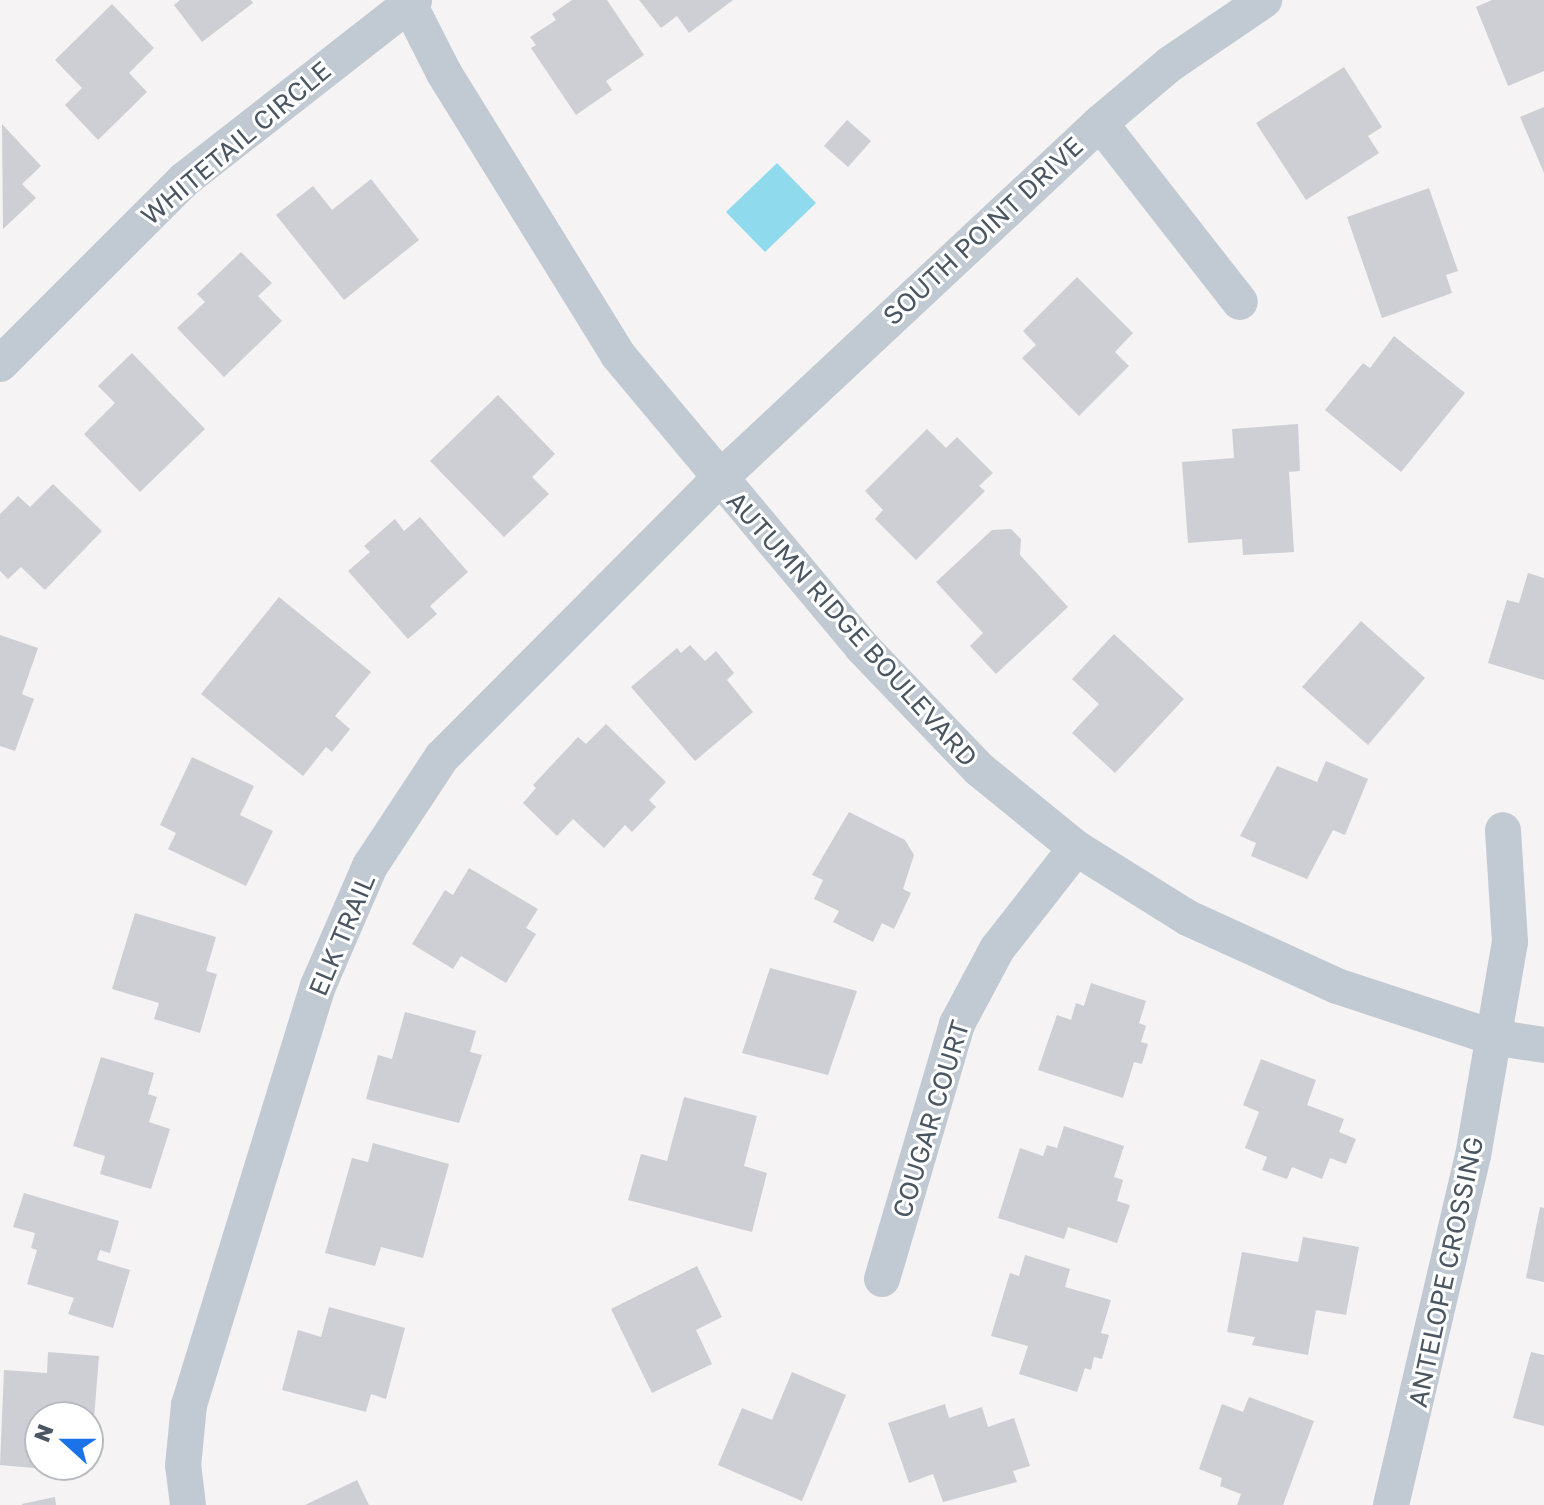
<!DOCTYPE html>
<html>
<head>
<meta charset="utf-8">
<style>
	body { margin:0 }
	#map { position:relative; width:1544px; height:1505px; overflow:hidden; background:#f5f3f3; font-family:"Golos Text",sans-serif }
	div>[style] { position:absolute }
	.water>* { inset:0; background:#90daee }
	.building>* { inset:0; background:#cdcfd5 }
	.minor>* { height:36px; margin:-18px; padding:0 18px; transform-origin:18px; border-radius:18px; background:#c1cad2 }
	span { translate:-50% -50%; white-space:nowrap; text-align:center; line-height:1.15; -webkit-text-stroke:6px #fff; paint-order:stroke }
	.street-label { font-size:26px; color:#4a5661 }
	.north { position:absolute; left:24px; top:1401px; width:80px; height:80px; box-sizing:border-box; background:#fff; border:2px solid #b7bbc0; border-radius:50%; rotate:291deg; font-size:22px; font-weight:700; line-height:32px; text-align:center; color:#4a5661 }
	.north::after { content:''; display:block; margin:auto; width:28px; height:36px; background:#1a73e8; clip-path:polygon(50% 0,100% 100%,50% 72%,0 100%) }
</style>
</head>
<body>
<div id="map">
	<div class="water">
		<i style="clip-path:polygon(777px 163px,816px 203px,765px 252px,726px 212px)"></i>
	</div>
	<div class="building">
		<i style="clip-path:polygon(180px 0,251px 0,253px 3px,202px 42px,174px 5px)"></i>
		<i style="clip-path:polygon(572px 0,607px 0,644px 55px,606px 81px,612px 90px,576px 115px,531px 48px,536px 45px,530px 37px,556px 20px,552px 14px)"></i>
		<i style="clip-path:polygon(639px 0,733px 0,689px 33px,677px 16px,661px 28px)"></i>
		<i style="clip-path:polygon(1492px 0,1544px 0,1544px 71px,1508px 86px,1476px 7px)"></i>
		<i style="clip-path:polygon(112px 4px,154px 48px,129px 73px,147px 92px,98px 140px,65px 105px,82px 88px,55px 60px)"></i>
		<i style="clip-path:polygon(1344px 67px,1382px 127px,1368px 136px,1379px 153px,1306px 200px,1256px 123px)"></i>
		<i style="clip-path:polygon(1544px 107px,1544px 173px,1520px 117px)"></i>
		<i style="clip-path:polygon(847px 120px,871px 141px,848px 167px,824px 146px)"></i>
		<i style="clip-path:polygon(2px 124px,41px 166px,22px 184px,36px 198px,3px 229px)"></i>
		<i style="clip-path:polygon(371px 179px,419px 240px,344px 300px,276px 215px,313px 186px,332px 210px)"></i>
		<i style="clip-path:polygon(1429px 188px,1458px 271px,1446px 275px,1452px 293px,1382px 318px,1347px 217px)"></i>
		<i style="clip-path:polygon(241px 252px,272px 283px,258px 296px,282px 321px,224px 377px,177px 328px,205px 302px,197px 294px)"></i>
		<i style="clip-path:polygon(1077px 277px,1133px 333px,1115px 352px,1129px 366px,1079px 416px,1022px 358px,1036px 345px,1023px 331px)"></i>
		<i style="clip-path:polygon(1394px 336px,1465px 393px,1401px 472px,1325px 410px,1363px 363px,1370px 368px)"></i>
		<i style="clip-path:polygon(132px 353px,205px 429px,140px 492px,84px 434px,115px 403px,98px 386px)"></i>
		<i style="clip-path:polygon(498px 395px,555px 454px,532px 477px,549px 494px,504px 537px,430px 461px)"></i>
		<i style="clip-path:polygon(1298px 424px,1300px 471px,1289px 472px,1294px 552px,1243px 555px,1242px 539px,1188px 543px,1182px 462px,1234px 458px,1232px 429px)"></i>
		<i style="clip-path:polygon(927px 429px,946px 448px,957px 437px,993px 473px,979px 486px,985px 491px,916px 560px,875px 519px,883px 510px,865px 491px)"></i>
		<i style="clip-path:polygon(53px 484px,102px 531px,45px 590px,21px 567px,8px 579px,0 571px,0 514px,18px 496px,30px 507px)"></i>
		<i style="clip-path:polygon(420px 517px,468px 572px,430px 606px,437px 614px,408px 639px,348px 571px,370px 552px,364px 546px,395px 519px,404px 531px)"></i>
		<i style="clip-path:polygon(1011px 529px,1021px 539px,1020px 555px,1068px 607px,996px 674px,970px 646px,983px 633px,936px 582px,992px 530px)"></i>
		<i style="clip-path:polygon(1528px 573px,1544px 578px,1544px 680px,1488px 663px,1507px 600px,1519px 603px)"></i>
		<i style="clip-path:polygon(279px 597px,371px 672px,335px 716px,350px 729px,332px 752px,326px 747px,303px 776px,201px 694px)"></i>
		<i style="clip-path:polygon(1361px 621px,1425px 678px,1368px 745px,1302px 687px)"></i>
		<i style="clip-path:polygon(1114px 634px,1184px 699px,1115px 773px,1072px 733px,1099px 704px,1072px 679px)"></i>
		<i style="clip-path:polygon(0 635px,38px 648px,22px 694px,34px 699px,15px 751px,0 746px)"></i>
		<i style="clip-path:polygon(690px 645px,705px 661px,716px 651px,734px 673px,727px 680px,753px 712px,695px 761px,631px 687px,677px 648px,681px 653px)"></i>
		<i style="clip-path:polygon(606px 724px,666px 782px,649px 800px,656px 807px,632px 832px,625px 825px,604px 848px,573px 819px,557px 836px,523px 803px,536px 788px,533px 785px,578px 737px,586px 744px)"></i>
		<i style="clip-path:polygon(192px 757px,254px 786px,240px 815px,273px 831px,246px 886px,168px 849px,176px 833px,160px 825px)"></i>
		<i style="clip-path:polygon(1326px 761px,1368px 779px,1345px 835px,1333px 830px,1307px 879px,1251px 856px,1256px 843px,1240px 836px,1277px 766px,1317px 782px)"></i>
		<i style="clip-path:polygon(849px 812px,905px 840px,914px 855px,903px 889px,911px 893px,894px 929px,882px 923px,873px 942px,833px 922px,839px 911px,814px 899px,823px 880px,812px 875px)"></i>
		<i style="clip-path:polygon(469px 868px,538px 909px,526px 928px,536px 934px,506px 983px,461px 956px,453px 969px,412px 944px,445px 890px,453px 895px)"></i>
		<i style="clip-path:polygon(135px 913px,216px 937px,206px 971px,217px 974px,200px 1033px,154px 1019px,159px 1003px,112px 989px)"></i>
		<i style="clip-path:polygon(770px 968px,857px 991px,828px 1075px,742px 1053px)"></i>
		<i style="clip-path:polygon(1091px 983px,1146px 1001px,1139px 1023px,1146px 1026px,1141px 1042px,1148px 1044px,1142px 1064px,1134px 1062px,1123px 1098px,1038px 1070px,1057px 1015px,1071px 1020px,1076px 1003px,1084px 1006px)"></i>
		<i style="clip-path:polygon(405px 1012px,476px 1031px,470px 1052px,482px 1055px,459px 1123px,366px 1099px,378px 1055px,392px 1059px)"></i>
		<i style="clip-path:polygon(101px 1057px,154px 1073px,148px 1094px,157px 1097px,149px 1122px,170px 1129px,151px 1189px,100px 1174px,105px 1156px,73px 1146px)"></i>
		<i style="clip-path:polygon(1261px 1059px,1316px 1080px,1307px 1105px,1344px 1119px,1339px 1132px,1356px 1139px,1346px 1164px,1330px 1158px,1322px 1179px,1292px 1167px,1287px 1179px,1262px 1170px,1267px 1157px,1245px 1148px,1259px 1112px,1243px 1105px)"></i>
		<i style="clip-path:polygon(684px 1097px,757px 1116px,744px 1166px,767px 1173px,752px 1232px,628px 1200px,641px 1154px,667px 1161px)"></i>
		<i style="clip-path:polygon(1064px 1126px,1124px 1146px,1114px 1177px,1123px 1180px,1117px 1201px,1130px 1205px,1117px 1243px,1068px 1227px,1064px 1239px,998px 1218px,1020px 1148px,1043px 1156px,1047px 1145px,1057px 1148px)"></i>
		<i style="clip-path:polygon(373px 1143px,449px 1164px,423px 1258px,381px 1247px,375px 1266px,325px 1253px,352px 1158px,368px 1162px)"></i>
		<i style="clip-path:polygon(24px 1193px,119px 1221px,110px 1253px,100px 1250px,97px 1260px,130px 1270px,113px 1328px,68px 1314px,74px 1298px,27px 1284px,37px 1250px,31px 1248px,35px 1233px,13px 1227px)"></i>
		<i style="clip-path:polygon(1540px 1207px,1544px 1208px,1544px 1282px,1526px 1278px)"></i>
		<i style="clip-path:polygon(1303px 1237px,1359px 1247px,1346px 1315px,1316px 1310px,1308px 1355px,1252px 1345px,1255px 1337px,1227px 1332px,1242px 1252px,1298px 1262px)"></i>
		<i style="clip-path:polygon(1025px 1255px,1070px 1269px,1065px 1287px,1111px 1300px,1101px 1333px,1109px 1335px,1102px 1359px,1094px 1357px,1091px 1370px,1085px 1368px,1077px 1392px,1019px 1374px,1028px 1346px,991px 1336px,1010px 1273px,1019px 1276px)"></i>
		<i style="clip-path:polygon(697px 1266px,722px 1317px,696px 1330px,712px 1364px,652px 1393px,611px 1309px)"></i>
		<i style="clip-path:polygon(329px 1307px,405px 1328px,386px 1399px,371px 1394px,366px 1412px,282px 1390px,298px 1330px,321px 1337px)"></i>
		<i style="clip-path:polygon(48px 1352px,99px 1356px,91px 1456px,88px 1417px,40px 1417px,40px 1465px,79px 1465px,78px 1472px,0 1465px,4px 1370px,47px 1373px)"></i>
		<i style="clip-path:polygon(1531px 1352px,1544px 1355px,1544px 1426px,1513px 1418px)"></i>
		<i style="clip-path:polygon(792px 1372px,846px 1395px,802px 1501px,718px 1465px,742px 1408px,772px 1420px)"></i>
		<i style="clip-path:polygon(1249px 1397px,1314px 1421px,1283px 1505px,1237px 1505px,1241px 1494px,1220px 1486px,1222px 1478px,1199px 1469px,1222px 1404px,1243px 1412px)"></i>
		<i style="clip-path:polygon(945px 1404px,949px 1418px,982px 1407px,988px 1427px,1014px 1418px,1030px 1466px,1013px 1471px,1017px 1482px,943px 1502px,933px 1474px,909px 1483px,888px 1423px)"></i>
		<i style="clip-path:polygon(357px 1480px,369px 1505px,305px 1505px)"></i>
		<i style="clip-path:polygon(55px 1497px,56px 1505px,22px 1505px,22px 1504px)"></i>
	</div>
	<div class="minor">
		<i style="left:407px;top:0;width:82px;rotate:63.1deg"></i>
		<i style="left:444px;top:73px;width:331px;rotate:58.3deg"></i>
		<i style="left:618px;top:355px;width:381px;rotate:50.1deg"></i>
		<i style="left:862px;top:647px;width:169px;rotate:46.2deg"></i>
		<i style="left:979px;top:769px;width:125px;rotate:39.2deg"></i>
		<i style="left:1076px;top:848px;width:132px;rotate:32deg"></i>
		<i style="left:1188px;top:918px;width:164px;rotate:24.5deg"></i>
		<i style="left:1337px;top:986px;width:163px;rotate:18.2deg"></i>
		<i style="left:1492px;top:1037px;width:53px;rotate:8.7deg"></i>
		<i style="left:1100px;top:123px;width:227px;rotate:52deg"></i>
		<i style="left:0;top:364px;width:260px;rotate:-45deg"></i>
		<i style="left:184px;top:180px;width:292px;rotate:-38deg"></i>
		<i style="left:882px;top:1279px;width:266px;rotate:-73.6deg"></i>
		<i style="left:957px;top:1024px;width:85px;rotate:-61.9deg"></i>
		<i style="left:997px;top:949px;width:128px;rotate:-52deg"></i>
		<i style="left:188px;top:1505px;width:39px;rotate:-97deg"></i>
		<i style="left:183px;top:1466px;width:61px;rotate:-84.4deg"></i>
		<i style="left:189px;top:1405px;width:438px;rotate:-72.9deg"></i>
		<i style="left:318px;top:986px;width:131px;rotate:-66.6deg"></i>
		<i style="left:370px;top:866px;width:131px;rotate:-56.6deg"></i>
		<i style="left:442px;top:757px;width:391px;rotate:-45.1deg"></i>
		<i style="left:718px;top:480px;width:523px;rotate:-43.06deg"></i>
		<i style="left:1100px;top:123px;width:92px;rotate:-40.1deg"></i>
		<i style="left:1170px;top:64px;width:114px;rotate:-34.2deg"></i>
		<i style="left:1391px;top:1505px;width:359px;rotate:-76.8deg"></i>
		<i style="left:1473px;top:1156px;width:217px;rotate:-80.2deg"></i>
		<i style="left:1510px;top:942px;width:112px;rotate:-93.6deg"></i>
	</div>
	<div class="street-label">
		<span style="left:236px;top:143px;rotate:-40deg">WHITETAIL CIRCLE</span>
		<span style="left:983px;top:231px;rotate:-43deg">SOUTH POINT DRIVE</span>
		<span style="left:852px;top:629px;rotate:48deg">AUTUMN RIDGE BOULEVARD</span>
		<span style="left:342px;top:935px;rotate:-67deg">ELK TRAIL</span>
		<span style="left:931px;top:1119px;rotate:-73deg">COUGAR COURT</span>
		<span style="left:1446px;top:1272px;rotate:-78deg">ANTELOPE CROSSING</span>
	</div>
	<div class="north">N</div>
</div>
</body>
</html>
